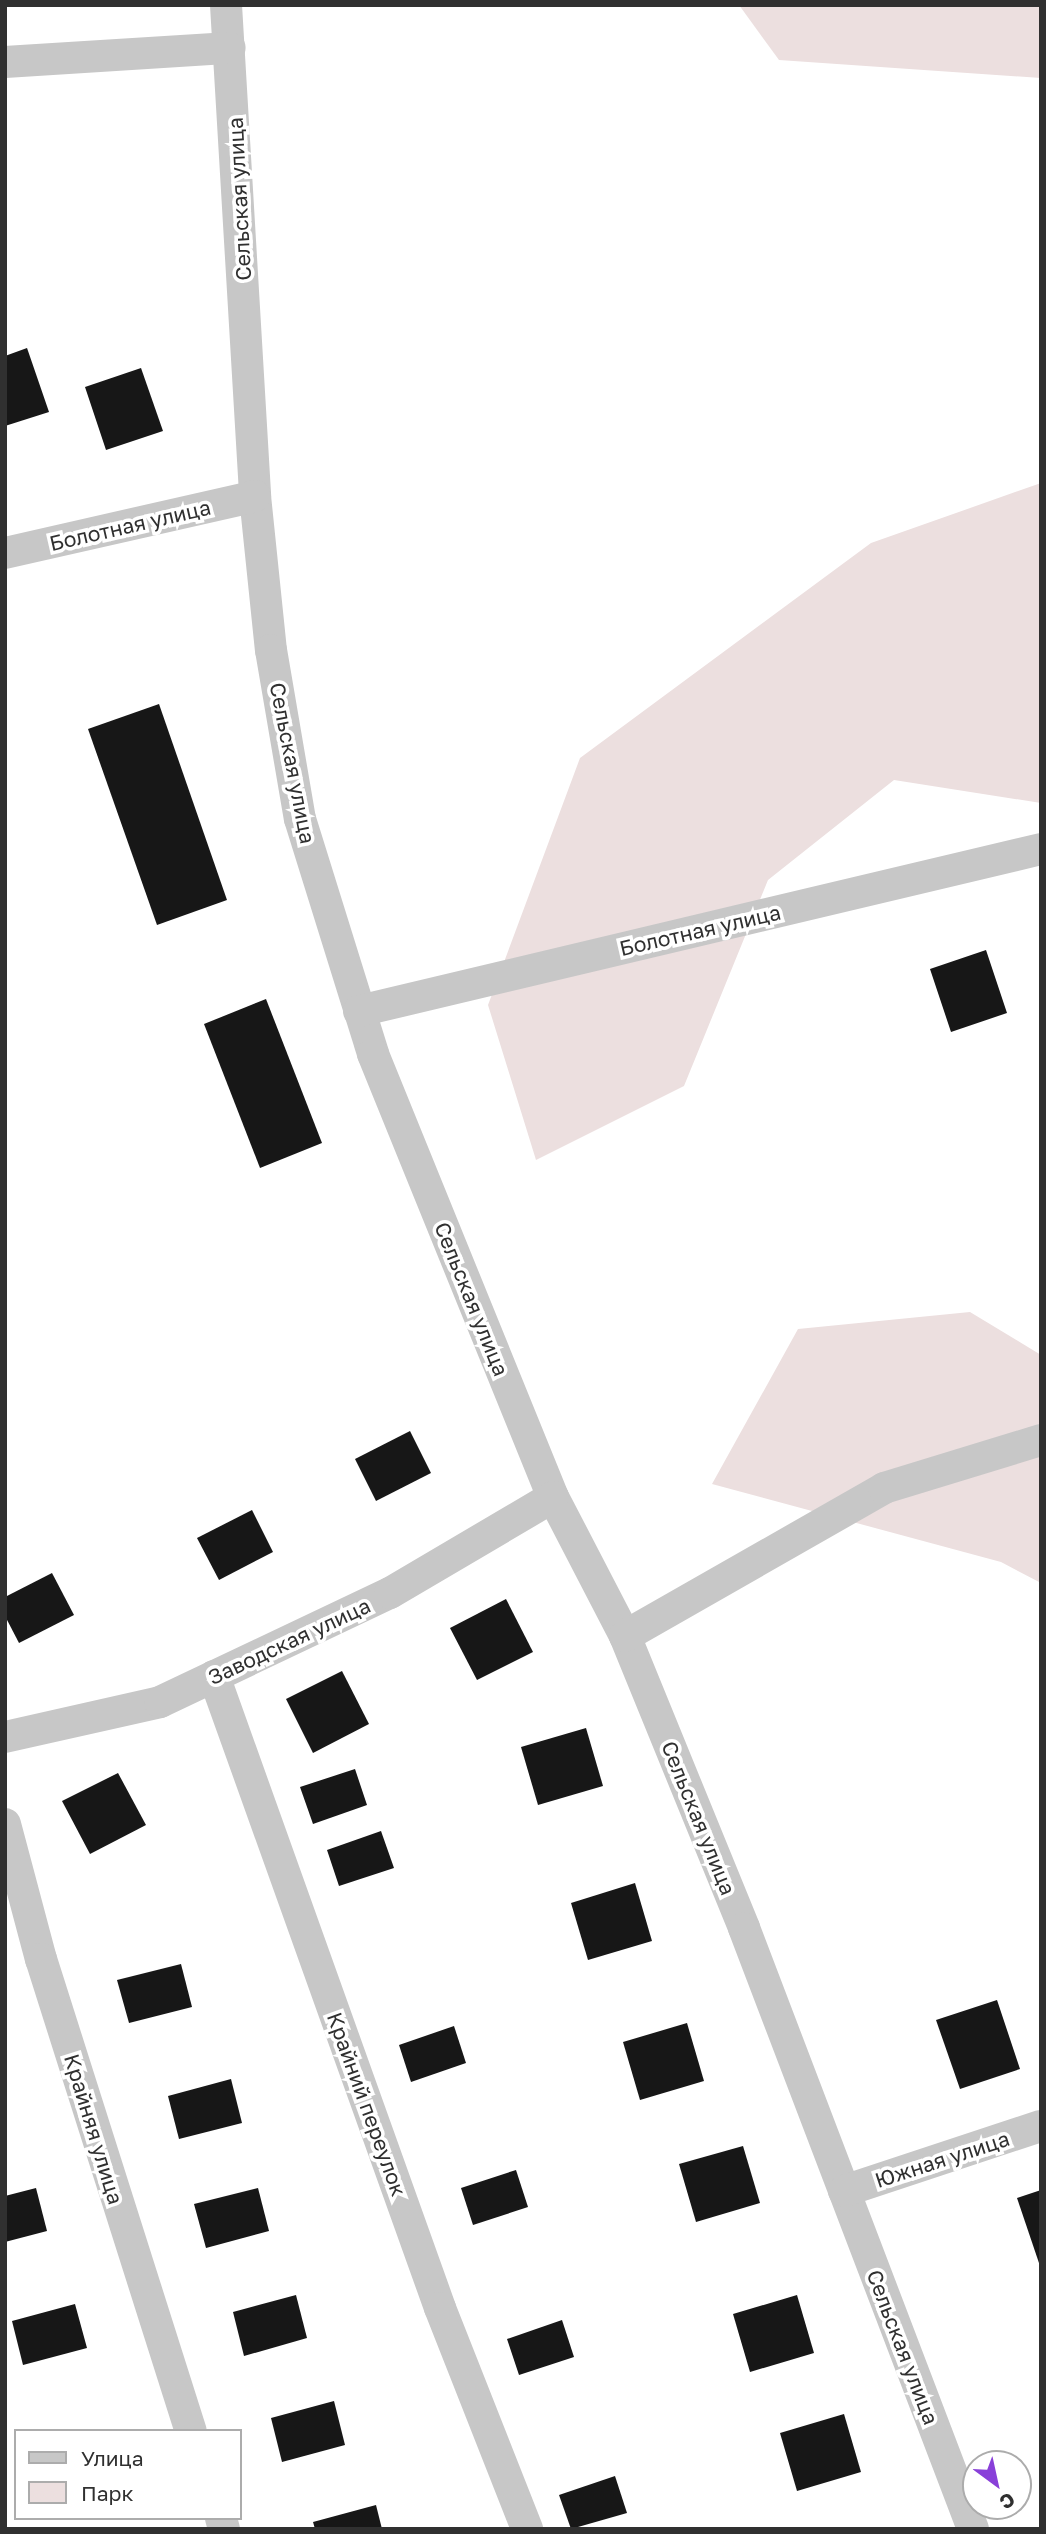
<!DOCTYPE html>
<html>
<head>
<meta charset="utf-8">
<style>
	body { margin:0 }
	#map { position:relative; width:1046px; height:2534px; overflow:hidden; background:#fff; font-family:"Golos Text",sans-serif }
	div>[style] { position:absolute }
	.green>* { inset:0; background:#ecdfdf }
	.building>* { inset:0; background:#171717 }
	.street>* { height:32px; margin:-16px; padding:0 16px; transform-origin:16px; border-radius:16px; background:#c7c7c7 }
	span { translate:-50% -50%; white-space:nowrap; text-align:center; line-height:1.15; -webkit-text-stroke:7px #fff; paint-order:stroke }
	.street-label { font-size:21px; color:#303030 }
	.frame { position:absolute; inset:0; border:7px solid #303030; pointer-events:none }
	.legend { position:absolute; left:14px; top:2429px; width:228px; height:91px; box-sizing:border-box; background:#fff; border:2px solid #acacac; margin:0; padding:9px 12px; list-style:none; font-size:21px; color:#303030 }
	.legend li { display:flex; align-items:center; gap:14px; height:35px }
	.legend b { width:35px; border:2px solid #acacac }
	.north { position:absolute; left:962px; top:2450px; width:70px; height:70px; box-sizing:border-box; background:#fff; border:2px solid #acacac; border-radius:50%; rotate:147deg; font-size:19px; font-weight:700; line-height:28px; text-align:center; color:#303030 }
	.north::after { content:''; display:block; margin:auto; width:24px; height:32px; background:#8940d9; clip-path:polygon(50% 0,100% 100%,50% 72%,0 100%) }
</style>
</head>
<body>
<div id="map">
	<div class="green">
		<i style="clip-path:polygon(739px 5px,1041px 5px,1041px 78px,779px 60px)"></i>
		<i style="clip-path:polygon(1041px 483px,1041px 803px,894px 780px,768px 880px,684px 1086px,536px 1160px,488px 1005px,580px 758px,871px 543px)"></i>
		<i style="clip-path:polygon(970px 1312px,1041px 1355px,1041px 1583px,1001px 1562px,712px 1484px,798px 1329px)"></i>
	</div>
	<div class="building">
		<i style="clip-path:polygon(27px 348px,49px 412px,5px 426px,5px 356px)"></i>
		<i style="clip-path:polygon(141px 368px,163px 431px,106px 450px,85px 387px)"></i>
		<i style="clip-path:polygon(159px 704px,227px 900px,157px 925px,88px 729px)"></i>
		<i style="clip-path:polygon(986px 950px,1007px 1013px,951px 1032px,930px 969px)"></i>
		<i style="clip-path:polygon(266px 999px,322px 1143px,260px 1168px,204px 1024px)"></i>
		<i style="clip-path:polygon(410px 1431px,431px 1473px,376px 1501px,355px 1459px)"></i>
		<i style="clip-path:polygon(252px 1510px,273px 1552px,219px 1580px,197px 1538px)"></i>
		<i style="clip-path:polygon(52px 1573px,74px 1615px,19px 1643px,5px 1616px,5px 1597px)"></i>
		<i style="clip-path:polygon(506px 1599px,533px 1652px,477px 1680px,450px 1628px)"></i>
		<i style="clip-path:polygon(342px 1671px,369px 1724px,313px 1753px,286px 1699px)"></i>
		<i style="clip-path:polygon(586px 1728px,603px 1786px,538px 1805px,521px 1747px)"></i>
		<i style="clip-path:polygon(355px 1769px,367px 1805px,313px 1824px,300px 1787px)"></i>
		<i style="clip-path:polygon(118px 1773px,146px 1825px,90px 1854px,62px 1801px)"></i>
		<i style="clip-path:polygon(381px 1831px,394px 1868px,339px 1886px,327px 1850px)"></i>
		<i style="clip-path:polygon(635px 1883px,652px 1941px,588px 1960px,571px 1903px)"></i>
		<i style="clip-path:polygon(181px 1964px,192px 2007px,129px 2023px,117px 1980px)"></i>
		<i style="clip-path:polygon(997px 2000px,1020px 2069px,960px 2089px,936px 2020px)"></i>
		<i style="clip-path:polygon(687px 2023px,704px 2081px,640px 2100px,623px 2042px)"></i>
		<i style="clip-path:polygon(454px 2026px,466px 2063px,411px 2082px,399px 2045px)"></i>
		<i style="clip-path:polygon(231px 2079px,242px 2123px,179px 2139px,168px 2096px)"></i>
		<i style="clip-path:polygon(743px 2146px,760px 2203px,696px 2222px,679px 2164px)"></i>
		<i style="clip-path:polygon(516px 2170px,528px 2207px,473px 2225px,461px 2188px)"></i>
		<i style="clip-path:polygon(36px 2188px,47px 2231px,5px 2242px,5px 2196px)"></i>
		<i style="clip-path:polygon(258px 2188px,269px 2231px,206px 2248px,194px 2204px)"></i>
		<i style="clip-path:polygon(1041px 2190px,1041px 2266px,1040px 2266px,1017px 2198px)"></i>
		<i style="clip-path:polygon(296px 2295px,307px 2338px,244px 2356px,233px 2312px)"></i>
		<i style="clip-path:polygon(797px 2295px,814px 2353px,750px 2372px,733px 2314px)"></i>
		<i style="clip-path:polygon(75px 2304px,87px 2348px,23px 2365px,12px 2321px)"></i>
		<i style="clip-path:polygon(562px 2320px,574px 2357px,519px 2375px,507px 2339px)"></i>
		<i style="clip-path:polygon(334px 2401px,345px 2445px,282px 2462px,271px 2418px)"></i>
		<i style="clip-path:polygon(844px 2414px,861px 2472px,797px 2491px,780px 2433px)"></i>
		<i style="clip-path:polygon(615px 2476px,627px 2513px,571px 2529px,559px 2495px)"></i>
		<i style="clip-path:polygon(376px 2505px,382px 2529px,315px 2529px,313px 2522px)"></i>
	</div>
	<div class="street">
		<i style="left:226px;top:5px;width:492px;rotate:86.6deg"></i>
		<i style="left:255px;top:496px;width:155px;rotate:84.1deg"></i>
		<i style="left:271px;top:650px;width:171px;rotate:80.3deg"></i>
		<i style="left:300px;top:819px;width:246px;rotate:72.7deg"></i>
		<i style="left:373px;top:1054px;width:478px;rotate:67.9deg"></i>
		<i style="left:553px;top:1497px;width:157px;rotate:62.6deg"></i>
		<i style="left:625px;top:1636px;width:315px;rotate:67.8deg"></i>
		<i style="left:744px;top:1928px;width:643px;rotate:69.14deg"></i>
		<i style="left:5px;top:62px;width:225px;rotate:-3.6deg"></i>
		<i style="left:5px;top:553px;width:256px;rotate:-12.8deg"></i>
		<i style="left:359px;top:1011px;width:701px;rotate:-13.36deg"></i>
		<i style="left:625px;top:1636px;width:298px;rotate:-29.7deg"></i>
		<i style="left:884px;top:1488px;width:164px;rotate:-17deg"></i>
		<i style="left:214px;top:1676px;width:671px;rotate:70.32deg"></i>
		<i style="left:440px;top:2308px;width:238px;rotate:68.5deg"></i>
		<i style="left:5px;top:1737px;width:159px;rotate:-12.7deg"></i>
		<i style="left:160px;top:1702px;width:255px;rotate:-25.4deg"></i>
		<i style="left:390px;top:1593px;width:189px;rotate:-30.5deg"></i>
		<i style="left:5px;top:1824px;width:140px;rotate:75.1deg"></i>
		<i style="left:41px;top:1959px;width:495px;rotate:72.4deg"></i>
		<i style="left:844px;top:2191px;width:207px;rotate:-18.3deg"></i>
		<i style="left:221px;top:2518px;width:11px;rotate:75deg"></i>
	</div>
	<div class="street-label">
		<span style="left:239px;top:199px;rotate:-93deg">Сельская улица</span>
		<span style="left:130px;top:525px;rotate:-13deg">Болотная улица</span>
		<span style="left:293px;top:763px;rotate:79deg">Сельская улица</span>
		<span style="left:700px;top:930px;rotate:-13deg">Болотная улица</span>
		<span style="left:472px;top:1299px;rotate:68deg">Сельская улица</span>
		<span style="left:289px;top:1641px;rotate:-25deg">Заводская улица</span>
		<span style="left:699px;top:1818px;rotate:68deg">Сельская улица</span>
		<span style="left:367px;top:2104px;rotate:70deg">Крайний переулок</span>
		<span style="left:94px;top:2129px;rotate:73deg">Крайняя улица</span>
		<span style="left:942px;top:2159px;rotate:-18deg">Южная улица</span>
		<span style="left:903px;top:2347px;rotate:69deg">Сельская улица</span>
	</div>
	<div class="frame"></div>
	<ul class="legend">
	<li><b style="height:9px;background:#c7c7c7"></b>Улица</li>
	<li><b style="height:19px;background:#ecdfdf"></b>Парк</li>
	</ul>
	<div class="north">С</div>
</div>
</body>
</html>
